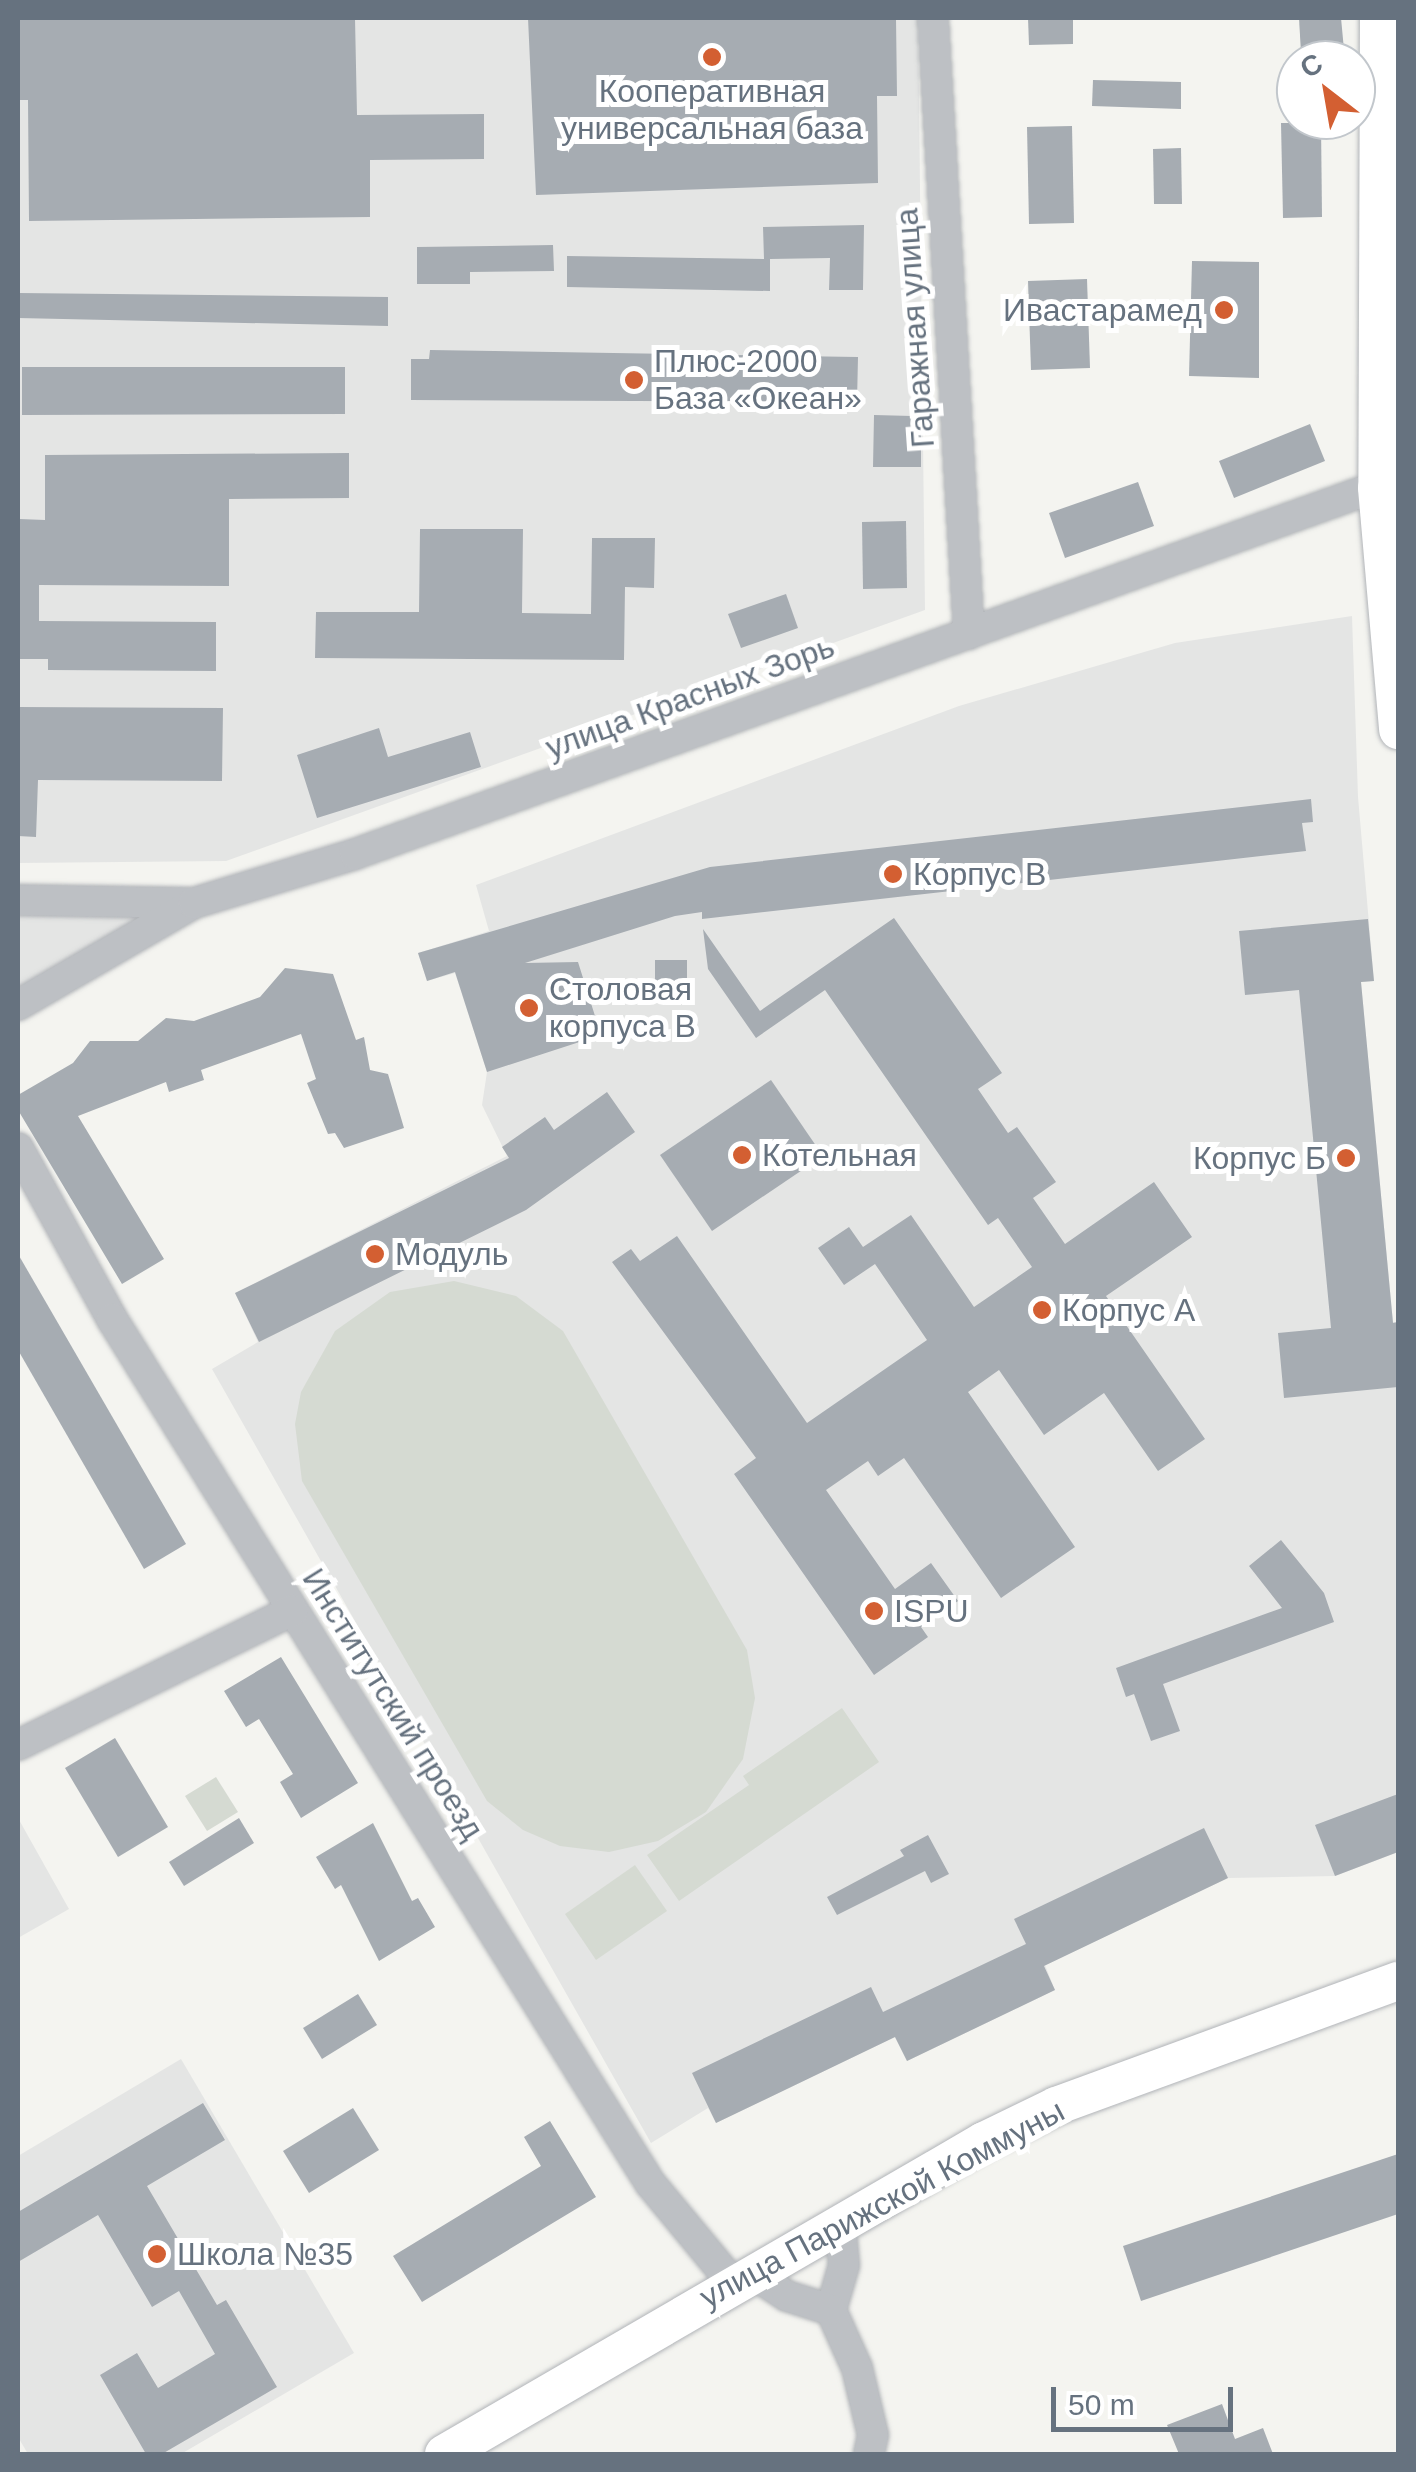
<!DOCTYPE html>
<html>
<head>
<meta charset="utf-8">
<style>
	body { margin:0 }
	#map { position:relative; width:1416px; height:2472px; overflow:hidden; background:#f4f4f0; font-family:Helvetica,sans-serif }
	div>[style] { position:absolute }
	.built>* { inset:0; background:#e4e5e4 }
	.green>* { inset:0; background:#d5dad2 }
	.building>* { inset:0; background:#a6acb2 }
	.roads { filter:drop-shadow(0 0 2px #b1b4b8) drop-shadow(0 0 2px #b1b4b8) }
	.minor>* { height:30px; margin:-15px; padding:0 15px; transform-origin:15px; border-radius:15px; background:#bdc0c4 }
	.major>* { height:38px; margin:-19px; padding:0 19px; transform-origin:19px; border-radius:19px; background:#fff }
	.dots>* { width:28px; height:28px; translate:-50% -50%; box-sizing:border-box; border:5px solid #fff; border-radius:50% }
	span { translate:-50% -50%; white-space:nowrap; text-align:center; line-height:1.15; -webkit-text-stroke:10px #fff; paint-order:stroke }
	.poi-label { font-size:32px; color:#66727f }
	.right { translate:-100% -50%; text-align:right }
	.left { translate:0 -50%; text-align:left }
	.street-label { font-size:32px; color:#66727f }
	.frame { position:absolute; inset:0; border:20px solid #66727f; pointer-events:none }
	.north { position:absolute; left:1276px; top:40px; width:100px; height:100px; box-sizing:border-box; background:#fff; border:2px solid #c2c7cc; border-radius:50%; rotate:329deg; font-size:28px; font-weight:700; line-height:40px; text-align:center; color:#66727f }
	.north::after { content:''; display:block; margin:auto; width:35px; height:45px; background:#d35f32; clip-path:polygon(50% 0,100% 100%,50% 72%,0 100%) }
	.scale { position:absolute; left:1051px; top:2387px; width:182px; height:45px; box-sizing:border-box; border:5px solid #66727f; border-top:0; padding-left:12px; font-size:30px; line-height:35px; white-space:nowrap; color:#66727f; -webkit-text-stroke:8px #fff; paint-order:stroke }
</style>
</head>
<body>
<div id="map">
	<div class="built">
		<i style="clip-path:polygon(18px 18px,918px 18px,925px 610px,226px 861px,18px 863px)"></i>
		<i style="clip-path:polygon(1352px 616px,1358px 797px,1374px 981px,1361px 982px,1393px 1322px,1398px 1322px,1398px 1852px,1335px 1876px,1228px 1878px,1045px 1965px,1055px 1990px,907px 2061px,895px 2037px,716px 2123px,708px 2108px,651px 2143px,212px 1369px,258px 1342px,235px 1293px,507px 1156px,482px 1105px,487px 1072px,455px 973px,427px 981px,418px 953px,489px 931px,476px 885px,959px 706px,1175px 643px)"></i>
		<i style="clip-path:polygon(18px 902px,186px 906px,18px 1002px)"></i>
		<i style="clip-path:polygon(18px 1818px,69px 1909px,18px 1938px)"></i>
		<i style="clip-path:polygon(181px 2059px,354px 2353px,181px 2454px,28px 2454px,18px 2437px,18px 2156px)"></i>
	</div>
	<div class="green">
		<i style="clip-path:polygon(454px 1281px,516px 1296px,563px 1331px,747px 1650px,755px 1698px,743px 1759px,706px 1812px,658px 1841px,609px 1852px,560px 1846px,523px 1830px,487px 1801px,302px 1481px,295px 1424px,301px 1392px,335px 1331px,390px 1292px)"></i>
		<i style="clip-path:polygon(842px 1708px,879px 1762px,679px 1901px,647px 1855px,749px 1785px,743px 1776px)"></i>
		<i style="clip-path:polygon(216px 1777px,238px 1812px,207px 1831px,185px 1796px)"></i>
		<i style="clip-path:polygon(635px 1865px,667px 1911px,596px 1960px,565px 1914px)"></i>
	</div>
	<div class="building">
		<i style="clip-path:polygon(18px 18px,355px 18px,357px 115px,484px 114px,484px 159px,370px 160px,370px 217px,29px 221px,28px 100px,18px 100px)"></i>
		<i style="clip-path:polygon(528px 18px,896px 18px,897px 96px,877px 96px,878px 183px,536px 195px)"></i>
		<i style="clip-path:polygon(1028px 18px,1073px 18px,1073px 44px,1029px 45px)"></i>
		<i style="clip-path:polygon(1299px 18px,1341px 18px,1344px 50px,1301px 53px)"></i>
		<i style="clip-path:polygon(1093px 80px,1181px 82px,1181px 109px,1092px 106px)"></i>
		<i style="clip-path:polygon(1281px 123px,1321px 123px,1322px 217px,1283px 218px)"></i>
		<i style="clip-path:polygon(1072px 126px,1074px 223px,1029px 224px,1027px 127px)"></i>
		<i style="clip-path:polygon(1181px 148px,1182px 204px,1154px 204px,1153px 149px)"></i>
		<i style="clip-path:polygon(864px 225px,863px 290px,829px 290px,830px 258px,770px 259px,770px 291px,567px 287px,567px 256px,764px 259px,763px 227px)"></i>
		<i style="clip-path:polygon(553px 245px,554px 271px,470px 272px,470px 284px,417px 284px,417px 247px)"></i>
		<i style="clip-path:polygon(1192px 261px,1259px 262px,1259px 378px,1189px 376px)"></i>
		<i style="clip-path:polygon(1087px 279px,1090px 368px,1031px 370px,1028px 281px)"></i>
		<i style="clip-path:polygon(18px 293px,388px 297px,388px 326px,18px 318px)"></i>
		<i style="clip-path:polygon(430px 350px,858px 357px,857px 402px,411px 400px,411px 359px,429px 359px)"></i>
		<i style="clip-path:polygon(22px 367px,345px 367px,345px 414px,22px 415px)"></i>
		<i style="clip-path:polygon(874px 415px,912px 416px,912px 433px,921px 433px,921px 467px,873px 467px)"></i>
		<i style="clip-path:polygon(1310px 424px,1325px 461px,1234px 498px,1219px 461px)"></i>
		<i style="clip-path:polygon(349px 453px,349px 498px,229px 499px,229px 586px,39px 585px,39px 621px,216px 622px,216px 671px,48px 670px,48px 659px,18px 659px,18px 526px,19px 519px,45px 520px,45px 455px)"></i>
		<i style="clip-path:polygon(1138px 482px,1154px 526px,1065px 558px,1049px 513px)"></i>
		<i style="clip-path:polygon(906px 521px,907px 588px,863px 589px,862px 522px)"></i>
		<i style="clip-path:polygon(420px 529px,523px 529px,522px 613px,591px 614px,592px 538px,655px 538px,654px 588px,625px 587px,624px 660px,315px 658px,316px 612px,419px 612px)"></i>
		<i style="clip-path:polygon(786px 594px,798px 628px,741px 648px,728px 614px)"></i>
		<i style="clip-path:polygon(18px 707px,223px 708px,222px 781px,38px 780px,36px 837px,18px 836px)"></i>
		<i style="clip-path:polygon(379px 728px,388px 757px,470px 732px,481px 767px,317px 818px,297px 755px)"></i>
		<i style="clip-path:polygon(1311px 799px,1313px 822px,1302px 823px,1306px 851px,702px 919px,702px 912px,675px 916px,525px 963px,578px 962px,601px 1035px,487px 1072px,455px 972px,427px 981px,418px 953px,710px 867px)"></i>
		<i style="clip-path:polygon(894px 918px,1002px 1073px,978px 1089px,1008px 1133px,1017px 1127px,1056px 1182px,1033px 1198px,1065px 1244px,1154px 1182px,1192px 1237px,1106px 1296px,1205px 1439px,1158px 1471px,1104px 1393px,1044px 1435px,999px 1370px,968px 1392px,1075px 1547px,1001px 1598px,904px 1458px,878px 1476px,868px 1461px,826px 1490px,895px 1589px,931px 1563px,958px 1601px,921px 1627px,928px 1637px,874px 1675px,734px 1474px,756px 1458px,612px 1262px,631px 1249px,640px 1261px,677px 1236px,807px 1423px,927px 1340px,875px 1264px,844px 1285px,818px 1248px,834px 1237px,849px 1227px,863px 1247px,911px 1215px,974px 1307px,1032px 1267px,998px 1218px,988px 1225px,825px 990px,756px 1038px,708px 969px,703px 929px,760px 1011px)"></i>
		<i style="clip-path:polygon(1368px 919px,1374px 981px,1361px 982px,1393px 1323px,1398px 1322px,1398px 1387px,1284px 1398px,1278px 1333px,1331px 1328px,1299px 990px,1245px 995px,1239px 931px)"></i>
		<i style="clip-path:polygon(655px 960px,687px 960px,687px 991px,655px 991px)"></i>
		<i style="clip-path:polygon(285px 968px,333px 974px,356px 1040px,364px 1037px,370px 1070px,388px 1074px,404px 1128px,344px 1148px,335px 1133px,328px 1134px,307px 1083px,316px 1079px,301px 1034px,201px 1070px,204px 1080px,169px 1092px,166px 1082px,78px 1116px,164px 1259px,122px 1284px,18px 1110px,18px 1095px,73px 1063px,90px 1041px,138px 1041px,166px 1018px,194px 1021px,260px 997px)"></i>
		<i style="clip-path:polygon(771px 1080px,823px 1156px,712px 1231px,660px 1155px)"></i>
		<i style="clip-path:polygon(607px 1092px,635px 1132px,526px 1210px,259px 1342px,235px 1293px,509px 1158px,502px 1147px,545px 1117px,554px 1130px)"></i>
		<i style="clip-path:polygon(18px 1254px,186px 1544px,144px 1569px,18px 1350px)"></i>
		<i style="clip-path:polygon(1281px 1540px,1324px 1593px,1334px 1622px,1163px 1684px,1180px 1731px,1151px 1741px,1134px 1694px,1126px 1697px,1116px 1668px,1282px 1608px,1249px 1566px)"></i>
		<i style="clip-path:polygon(281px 1657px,358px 1783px,301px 1818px,280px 1782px,293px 1774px,259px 1719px,246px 1727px,224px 1691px)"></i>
		<i style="clip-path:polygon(115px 1738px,168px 1827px,118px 1857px,65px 1768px)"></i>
		<i style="clip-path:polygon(1398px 1794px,1398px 1852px,1335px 1876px,1315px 1825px)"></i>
		<i style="clip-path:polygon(239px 1818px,254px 1843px,184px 1886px,169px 1862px)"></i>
		<i style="clip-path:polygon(373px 1823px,412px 1901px,418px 1898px,435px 1927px,379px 1961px,341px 1885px,335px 1889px,316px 1857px)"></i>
		<i style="clip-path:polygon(1204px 1828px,1228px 1878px,1044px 1966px,1055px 1990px,907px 2061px,895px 2037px,716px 2123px,692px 2073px,871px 1987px,883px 2012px,1026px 1944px,1014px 1919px)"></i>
		<i style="clip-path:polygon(928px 1835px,949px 1874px,931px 1883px,925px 1871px,837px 1915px,827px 1897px,904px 1856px,900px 1850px)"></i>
		<i style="clip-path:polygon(358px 1994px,377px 2025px,322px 2059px,303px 2028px)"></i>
		<i style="clip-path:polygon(203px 2103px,225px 2140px,147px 2186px,217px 2305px,226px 2300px,277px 2387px,162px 2454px,146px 2454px,100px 2375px,137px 2353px,158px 2388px,215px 2354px,179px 2291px,152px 2307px,98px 2215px,18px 2262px,18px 2212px)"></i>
		<i style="clip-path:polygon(353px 2108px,379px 2150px,309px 2193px,283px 2151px)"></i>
		<i style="clip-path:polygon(550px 2121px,596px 2197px,422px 2302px,393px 2256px,541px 2166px,524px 2137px)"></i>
		<i style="clip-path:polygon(1398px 2154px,1398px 2214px,1141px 2301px,1123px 2246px)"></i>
		<i style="clip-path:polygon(1222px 2404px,1235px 2439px,1263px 2428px,1273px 2454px,1179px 2454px,1167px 2425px)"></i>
	</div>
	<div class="roads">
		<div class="minor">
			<i style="left:933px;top:18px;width:617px;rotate:86.66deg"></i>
			<i style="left:18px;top:900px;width:173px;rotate:1deg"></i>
			<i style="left:18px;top:1005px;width:203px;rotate:-30.1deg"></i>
			<i style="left:194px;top:903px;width:168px;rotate:-16.9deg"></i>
			<i style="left:355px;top:854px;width:1108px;rotate:-19.78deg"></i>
			<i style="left:18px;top:1148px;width:195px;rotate:61.2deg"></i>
			<i style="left:112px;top:1319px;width:1018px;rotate:58.09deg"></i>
			<i style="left:650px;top:2183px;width:129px;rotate:50.4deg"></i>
			<i style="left:18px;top:1745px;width:306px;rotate:-26.1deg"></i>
			<i style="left:840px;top:2221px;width:44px;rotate:84.8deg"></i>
			<i style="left:844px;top:2265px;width:47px;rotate:106.1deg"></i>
			<i style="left:831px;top:2310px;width:64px;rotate:65.9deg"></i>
			<i style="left:857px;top:2368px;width:69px;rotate:76.6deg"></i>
			<i style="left:873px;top:2435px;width:19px;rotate:102deg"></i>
			<i style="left:750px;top:2272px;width:44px;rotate:33deg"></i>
			<i style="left:787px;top:2296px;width:46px;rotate:17.7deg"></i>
		</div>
		<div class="major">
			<i style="left:1379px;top:18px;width:470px;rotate:90.2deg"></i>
			<i style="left:1377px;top:488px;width:243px;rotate:85deg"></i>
			<i style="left:444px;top:2454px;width:624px;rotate:-30.1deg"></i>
			<i style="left:984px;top:2141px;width:80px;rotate:-25.9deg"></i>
			<i style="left:1056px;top:2106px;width:364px;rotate:-20.1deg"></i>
		</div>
	</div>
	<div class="dots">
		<i style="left:712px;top:57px;background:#d35f32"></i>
		<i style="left:1224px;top:310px;background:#d35f32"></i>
		<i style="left:634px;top:380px;background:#d35f32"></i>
		<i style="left:893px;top:874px;background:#d35f32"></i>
		<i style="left:529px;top:1008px;background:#d35f32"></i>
		<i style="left:742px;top:1155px;background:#d35f32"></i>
		<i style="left:1346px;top:1158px;background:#d35f32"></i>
		<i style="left:375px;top:1254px;background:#d35f32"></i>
		<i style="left:1042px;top:1310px;background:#d35f32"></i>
		<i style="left:874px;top:1611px;background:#d35f32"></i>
		<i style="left:157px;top:2254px;background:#d35f32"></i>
	</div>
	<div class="poi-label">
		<span style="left:712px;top:110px">Кооперативная<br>универсальная база</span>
		<span class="right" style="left:1202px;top:310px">Ивастарамед</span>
		<span class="left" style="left:654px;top:380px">Плюс-2000<br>База «Океан»</span>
		<span class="left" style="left:913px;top:874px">Корпус В</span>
		<span class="left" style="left:549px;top:1008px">Столовая<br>корпуса В</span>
		<span class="left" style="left:762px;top:1155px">Котельная</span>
		<span class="right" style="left:1326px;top:1158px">Корпус Б</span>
		<span class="left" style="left:395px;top:1254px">Модуль</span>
		<span class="left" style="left:1062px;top:1310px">Корпус А</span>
		<span class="left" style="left:894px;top:1611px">ISPU</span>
		<span class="left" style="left:177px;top:2254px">Школа №35</span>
	</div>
	<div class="street-label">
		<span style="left:915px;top:328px;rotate:-94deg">Гаражная улица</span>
		<span style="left:690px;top:697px;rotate:-20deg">улица Красных Зорь</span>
		<span style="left:393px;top:1704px;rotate:58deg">Институтский проезд</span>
		<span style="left:882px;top:2204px;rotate:-28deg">улица Парижской Коммуны</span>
	</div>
	<div class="frame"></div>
	<div class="north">С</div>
	<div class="scale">50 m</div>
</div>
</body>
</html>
